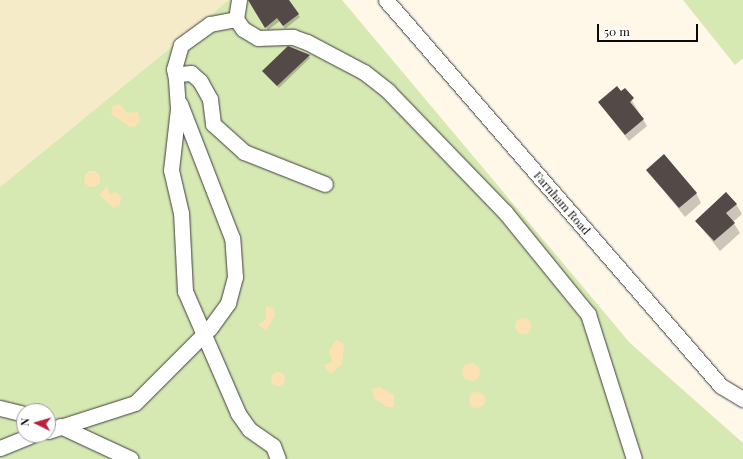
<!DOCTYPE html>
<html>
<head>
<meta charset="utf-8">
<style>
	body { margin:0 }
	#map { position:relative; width:743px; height:459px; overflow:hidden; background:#fff7e8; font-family:"Playfair Display",serif }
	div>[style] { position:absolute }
	.farmland>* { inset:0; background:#f5ebc8 }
	.green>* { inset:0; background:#d6e9b2 }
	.sand>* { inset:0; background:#fce2b3 }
	.round { border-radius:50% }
	.shadow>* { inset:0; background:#0003 }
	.building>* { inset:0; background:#534a47 }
	.roads { filter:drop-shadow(0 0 1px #3d3d3d) drop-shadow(0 0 1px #3d3d3d) }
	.minor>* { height:15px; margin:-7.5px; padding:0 7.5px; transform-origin:7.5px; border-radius:7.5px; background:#fff }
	span { translate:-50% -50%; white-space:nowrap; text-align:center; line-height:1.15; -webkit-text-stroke:4px #fff; paint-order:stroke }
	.street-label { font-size:12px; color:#0a0a0a }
	.north { position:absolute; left:16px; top:403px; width:40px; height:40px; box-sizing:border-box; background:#fff; border:1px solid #9d9d9d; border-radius:50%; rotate:275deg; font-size:11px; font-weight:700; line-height:16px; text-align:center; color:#0a0a0a }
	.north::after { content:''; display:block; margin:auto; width:14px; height:18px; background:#bc213d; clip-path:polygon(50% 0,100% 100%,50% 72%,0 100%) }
	.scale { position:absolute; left:597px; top:24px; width:101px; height:18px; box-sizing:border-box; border:2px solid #0a0a0a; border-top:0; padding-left:5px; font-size:12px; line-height:14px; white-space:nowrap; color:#0a0a0a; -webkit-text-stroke:3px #fff; paint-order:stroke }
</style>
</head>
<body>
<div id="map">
	<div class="farmland">
		<i style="clip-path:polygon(0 0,229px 0,0 187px)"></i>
	</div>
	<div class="green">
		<i style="clip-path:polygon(evenodd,229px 0,342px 0,630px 343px,743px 443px,743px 459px,0 459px,0 187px,229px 0,24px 411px,48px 411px,48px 435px,24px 435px,24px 411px)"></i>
		<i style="clip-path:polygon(683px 0,743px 0,743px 58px,735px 65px)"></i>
	</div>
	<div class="sand">
		<i style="clip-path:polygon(120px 104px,127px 113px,138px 112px,140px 120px,136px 126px,130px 127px,111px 114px,113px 105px)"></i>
		<i class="round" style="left:84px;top:171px;width:16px;height:16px"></i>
		<i style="clip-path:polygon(107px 186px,110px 194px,116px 192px,121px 197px,120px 204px,114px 208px,99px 195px)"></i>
		<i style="clip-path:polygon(266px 306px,274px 309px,275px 315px,266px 330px,258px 325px,266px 319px)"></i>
		<i class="round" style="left:515px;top:318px;width:16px;height:16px"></i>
		<i style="clip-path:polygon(336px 340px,344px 344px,342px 364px,331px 374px,324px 366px,332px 361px,329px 351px)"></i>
		<i class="round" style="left:462px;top:363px;width:18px;height:18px"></i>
		<i class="round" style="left:271px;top:372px;width:14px;height:14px"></i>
		<i style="clip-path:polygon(380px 387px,394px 395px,394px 407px,387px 407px,374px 398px,372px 389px)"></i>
		<i class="round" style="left:469px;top:392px;width:16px;height:16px"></i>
	</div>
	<div class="shadow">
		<i style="clip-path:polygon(249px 0,287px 0,300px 17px,285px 29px,280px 21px,268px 30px)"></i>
		<i style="clip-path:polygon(309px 56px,310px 58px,279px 88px,265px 74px)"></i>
		<i style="clip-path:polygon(625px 89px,647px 126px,629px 141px,599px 102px)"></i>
		<i style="clip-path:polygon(647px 170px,696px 193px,701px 203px,685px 217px)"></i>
		<i style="clip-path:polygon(736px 204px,742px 214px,733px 222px,740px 233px,720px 251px,696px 221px)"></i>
	</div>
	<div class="building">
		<i style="clip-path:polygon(248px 0,289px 0,299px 14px,283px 26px,277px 18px,265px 28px)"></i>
		<i style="clip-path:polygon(288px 46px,310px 55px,277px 86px,262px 71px)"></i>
		<i style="clip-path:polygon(617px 86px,621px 91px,625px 88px,634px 98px,630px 102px,644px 119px,625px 135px,598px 102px)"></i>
		<i style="clip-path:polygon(664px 154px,697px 193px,679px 208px,646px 170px)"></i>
		<i style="clip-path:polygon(726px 192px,737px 204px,726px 213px,735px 223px,714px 241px,695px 221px)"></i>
	</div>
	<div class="roads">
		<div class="minor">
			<i style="left:239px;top:0;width:19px;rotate:99deg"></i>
			<i style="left:236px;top:19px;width:12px;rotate:55deg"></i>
			<i style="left:243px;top:29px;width:17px;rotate:31deg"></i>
			<i style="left:258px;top:38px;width:35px;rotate:-2deg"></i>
			<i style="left:293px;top:37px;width:15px;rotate:20deg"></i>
			<i style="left:307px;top:42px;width:64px;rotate:27.8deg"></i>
			<i style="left:364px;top:72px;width:31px;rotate:38deg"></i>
			<i style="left:388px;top:91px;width:168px;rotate:46deg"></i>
			<i style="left:505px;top:212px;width:132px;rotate:50.9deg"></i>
			<i style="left:588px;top:314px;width:152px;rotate:72.4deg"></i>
			<i style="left:386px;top:0;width:511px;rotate:49.05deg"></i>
			<i style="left:721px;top:386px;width:26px;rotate:31deg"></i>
			<i style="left:176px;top:79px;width:10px;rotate:-101deg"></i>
			<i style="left:174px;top:69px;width:25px;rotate:-74deg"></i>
			<i style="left:181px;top:45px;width:36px;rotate:-36deg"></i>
			<i style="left:210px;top:24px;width:26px;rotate:-11deg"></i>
			<i style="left:0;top:408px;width:25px;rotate:14deg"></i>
			<i style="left:60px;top:426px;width:78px;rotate:24.9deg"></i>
			<i style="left:48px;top:431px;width:91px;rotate:-17.8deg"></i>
			<i style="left:135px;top:403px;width:106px;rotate:-45deg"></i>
			<i style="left:210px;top:328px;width:31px;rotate:-54deg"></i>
			<i style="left:228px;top:303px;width:27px;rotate:-75deg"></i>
			<i style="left:235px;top:277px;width:39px;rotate:-94deg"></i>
			<i style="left:232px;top:238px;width:144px;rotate:-111.2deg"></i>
			<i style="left:0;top:448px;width:35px;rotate:-22deg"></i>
			<i style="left:278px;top:459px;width:14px;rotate:-111deg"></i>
			<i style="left:273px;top:446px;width:29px;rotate:-145deg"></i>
			<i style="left:249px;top:429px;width:19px;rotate:-125deg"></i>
			<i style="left:238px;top:413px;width:133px;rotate:-113.5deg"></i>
			<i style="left:185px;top:291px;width:78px;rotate:-92.9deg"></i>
			<i style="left:181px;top:213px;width:44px;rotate:-103.1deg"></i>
			<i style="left:171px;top:170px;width:61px;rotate:-83.5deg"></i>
			<i style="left:178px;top:109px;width:30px;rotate:-94deg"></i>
			<i style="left:176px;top:79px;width:6px;rotate:-59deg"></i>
			<i style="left:179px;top:74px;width:12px;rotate:-5deg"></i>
			<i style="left:191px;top:73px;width:12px;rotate:42deg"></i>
			<i style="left:200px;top:81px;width:21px;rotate:61deg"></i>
			<i style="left:210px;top:99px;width:25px;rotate:83deg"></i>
			<i style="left:213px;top:124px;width:42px;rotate:42.1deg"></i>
			<i style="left:244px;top:152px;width:87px;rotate:21.6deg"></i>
		</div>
	</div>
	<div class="street-label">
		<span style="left:562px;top:203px;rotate:49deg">Farnham Road</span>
	</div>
	<div class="north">N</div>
	<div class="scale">50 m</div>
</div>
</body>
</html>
